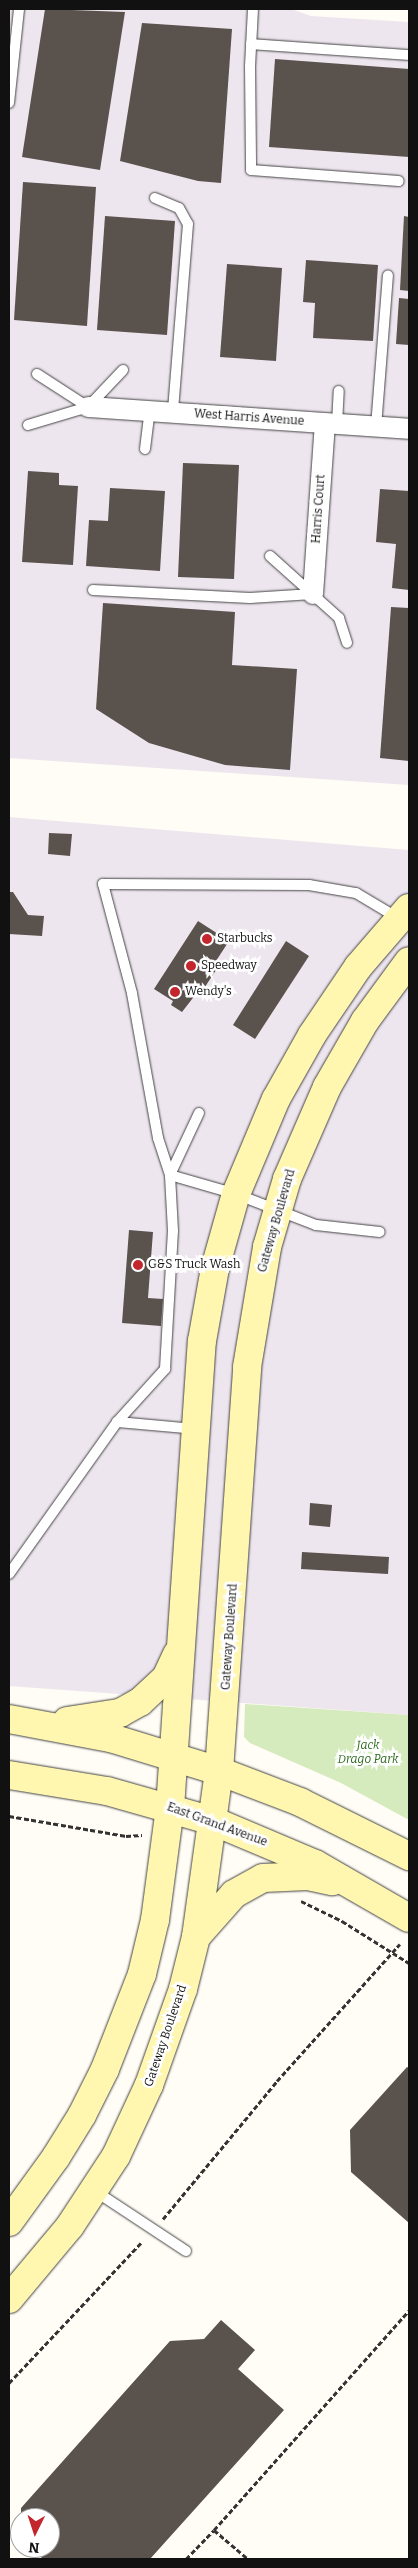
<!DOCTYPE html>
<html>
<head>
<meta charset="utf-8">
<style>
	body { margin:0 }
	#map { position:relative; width:418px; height:2568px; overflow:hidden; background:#fffdf5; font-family:Bitter,serif }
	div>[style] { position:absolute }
	.industrial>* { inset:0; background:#eee6ef }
	.green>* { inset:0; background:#d5ebbd }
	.building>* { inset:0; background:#5a524d }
	.path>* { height:3px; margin-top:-1.5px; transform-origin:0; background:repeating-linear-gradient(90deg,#333 0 5px,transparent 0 7.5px) }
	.roads { filter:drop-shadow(0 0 1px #444) drop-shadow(0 0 1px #444) }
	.lane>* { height:10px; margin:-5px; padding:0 5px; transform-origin:5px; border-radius:5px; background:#fff }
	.street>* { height:20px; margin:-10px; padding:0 10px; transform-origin:10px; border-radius:10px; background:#fff }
	.secondary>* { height:28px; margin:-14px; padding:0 14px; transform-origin:14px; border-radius:14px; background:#fff6b0 }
	.dots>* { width:14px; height:14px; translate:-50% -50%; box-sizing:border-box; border:2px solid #fff; border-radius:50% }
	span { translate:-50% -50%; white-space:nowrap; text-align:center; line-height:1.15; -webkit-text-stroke:5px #fff; paint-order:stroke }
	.street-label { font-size:12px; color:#111 }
	.poi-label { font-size:12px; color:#111 }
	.left { translate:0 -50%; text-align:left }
	.park-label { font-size:12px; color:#2f6b1f; font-style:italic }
	.frame { position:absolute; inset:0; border:10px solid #111; pointer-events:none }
	.north { position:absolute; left:10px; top:2508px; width:50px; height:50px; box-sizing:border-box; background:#fff; border:1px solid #a0a0a0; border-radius:50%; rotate:184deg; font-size:14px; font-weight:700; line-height:20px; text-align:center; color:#111 }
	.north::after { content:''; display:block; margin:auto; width:18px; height:22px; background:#c4262e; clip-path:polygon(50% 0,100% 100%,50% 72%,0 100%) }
</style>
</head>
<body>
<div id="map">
	<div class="industrial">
		<i style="clip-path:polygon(9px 9px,291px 9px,311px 16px,409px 22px,409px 785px,9px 758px)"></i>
		<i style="clip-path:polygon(9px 817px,409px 850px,409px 1715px,9px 1686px)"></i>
	</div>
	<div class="green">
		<i style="clip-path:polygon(245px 1704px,409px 1715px,409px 1820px,341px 1783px,250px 1743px,244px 1737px)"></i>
	</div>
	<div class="building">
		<i style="clip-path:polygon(45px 9px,125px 12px,100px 170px,22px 157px)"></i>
		<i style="clip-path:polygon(142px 23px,232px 29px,221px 183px,198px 181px,120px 161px)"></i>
		<i style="clip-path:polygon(275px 59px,409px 69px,409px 157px,269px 147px)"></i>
		<i style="clip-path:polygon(23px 182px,96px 187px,87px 326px,14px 320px)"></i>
		<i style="clip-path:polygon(105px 216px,175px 221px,167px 335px,97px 330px)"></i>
		<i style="clip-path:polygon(404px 216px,409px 217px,409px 291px,400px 290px)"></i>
		<i style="clip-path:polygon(306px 260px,378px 265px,373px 341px,313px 338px,315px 303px,303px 302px)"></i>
		<i style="clip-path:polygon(227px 264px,282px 268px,276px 361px,220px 357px)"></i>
		<i style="clip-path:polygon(399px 298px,409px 299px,409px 345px,396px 344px)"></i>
		<i style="clip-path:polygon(183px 463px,239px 465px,234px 579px,178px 577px)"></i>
		<i style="clip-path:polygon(28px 471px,59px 473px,59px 485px,78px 486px,73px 565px,22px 562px)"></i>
		<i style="clip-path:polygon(110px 488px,165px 491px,160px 571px,86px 566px,89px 520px,108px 521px)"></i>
		<i style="clip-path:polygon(380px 489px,409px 491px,409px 590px,392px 588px,396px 544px,376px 542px)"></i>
		<i style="clip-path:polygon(103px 603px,235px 612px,232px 665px,297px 669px,290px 770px,225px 765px,149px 743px,96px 709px)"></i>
		<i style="clip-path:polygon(391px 607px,409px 608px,409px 761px,380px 758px)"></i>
		<i style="clip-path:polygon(49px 833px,72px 834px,70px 856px,48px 854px)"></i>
		<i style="clip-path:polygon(9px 892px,13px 892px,28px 915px,44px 916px,42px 936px,9px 934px)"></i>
		<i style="clip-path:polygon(198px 921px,229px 941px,216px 961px,220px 964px,199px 996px,196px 994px,182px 1012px,171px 1005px,173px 1001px,154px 989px)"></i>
		<i style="clip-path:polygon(286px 941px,309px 956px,255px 1039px,233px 1025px)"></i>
		<i style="clip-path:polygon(129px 1230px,153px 1232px,148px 1298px,163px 1299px,161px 1326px,122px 1323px)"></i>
		<i style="clip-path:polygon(310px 1503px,332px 1505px,330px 1527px,309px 1525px)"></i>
		<i style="clip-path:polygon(302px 1552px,389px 1557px,388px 1574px,301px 1569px)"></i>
		<i style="clip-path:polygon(407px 2067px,409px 2068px,409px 2223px,351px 2172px,350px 2130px)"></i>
		<i style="clip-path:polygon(221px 2320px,255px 2350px,238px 2369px,284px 2410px,150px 2559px,43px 2559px,31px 2548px,50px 2548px,50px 2518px,21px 2518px,21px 2508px,170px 2341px,204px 2339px)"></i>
	</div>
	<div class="path">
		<i style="left:9px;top:1816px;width:119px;rotate:9.7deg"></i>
		<i style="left:126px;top:1836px;width:16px;rotate:-4deg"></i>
		<i style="left:301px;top:1901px;width:46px;rotate:26deg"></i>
		<i style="left:342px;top:1921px;width:79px;rotate:32.1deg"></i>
		<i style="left:163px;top:2219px;width:179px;rotate:-50.4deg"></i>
		<i style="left:277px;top:2081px;width:184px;rotate:-48.1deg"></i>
		<i style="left:9px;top:2383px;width:195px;rotate:-46.7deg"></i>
		<i style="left:214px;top:2530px;width:294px;rotate:-48.4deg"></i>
		<i style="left:186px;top:2559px;width:40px;rotate:-46deg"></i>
		<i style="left:214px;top:2530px;width:45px;rotate:40.5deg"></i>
	</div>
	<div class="roads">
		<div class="lane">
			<i style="left:253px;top:9px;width:57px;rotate:93deg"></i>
			<i style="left:250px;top:66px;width:104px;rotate:89.4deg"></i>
			<i style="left:251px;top:170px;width:148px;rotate:4.3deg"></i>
			<i style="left:251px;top:44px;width:158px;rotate:4deg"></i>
			<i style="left:9px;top:103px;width:95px;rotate:-83.9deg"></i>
			<i style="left:155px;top:198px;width:26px;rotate:23deg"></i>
			<i style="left:179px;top:208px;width:18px;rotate:61deg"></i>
			<i style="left:188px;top:224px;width:189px;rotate:94.6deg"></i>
			<i style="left:37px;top:374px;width:61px;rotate:32.9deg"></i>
			<i style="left:337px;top:424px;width:33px;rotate:-87deg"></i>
			<i style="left:28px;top:425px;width:63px;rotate:-16.7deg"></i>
			<i style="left:88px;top:407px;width:51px;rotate:-46.6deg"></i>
			<i style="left:376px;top:427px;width:152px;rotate:-85.5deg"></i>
			<i style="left:145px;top:449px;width:38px;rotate:-83deg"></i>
			<i style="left:270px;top:556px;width:93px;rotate:41.9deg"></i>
			<i style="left:339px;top:618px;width:26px;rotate:72deg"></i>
			<i style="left:93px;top:590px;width:157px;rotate:2.9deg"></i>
			<i style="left:250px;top:598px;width:63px;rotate:-3.6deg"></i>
			<i style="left:199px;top:1113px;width:68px;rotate:115.1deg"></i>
			<i style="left:170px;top:1175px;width:69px;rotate:16.1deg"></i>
			<i style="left:236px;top:1194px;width:86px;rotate:21.2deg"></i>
			<i style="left:316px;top:1225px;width:64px;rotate:6.2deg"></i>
			<i style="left:117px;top:1422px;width:72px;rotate:-47.8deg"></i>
			<i style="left:165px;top:1369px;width:138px;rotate:-86.7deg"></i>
			<i style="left:173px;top:1231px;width:56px;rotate:-93.1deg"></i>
			<i style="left:170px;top:1175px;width:39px;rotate:-108deg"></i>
			<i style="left:158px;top:1138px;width:147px;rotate:-100.2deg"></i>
			<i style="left:132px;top:993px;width:113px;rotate:-104.9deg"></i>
			<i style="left:103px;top:884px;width:206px;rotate:0.3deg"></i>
			<i style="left:309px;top:885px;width:48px;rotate:9.7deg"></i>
			<i style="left:356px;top:893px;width:49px;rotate:30.8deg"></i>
			<i style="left:9px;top:1574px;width:186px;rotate:-54.6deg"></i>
			<i style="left:117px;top:1422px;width:78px;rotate:5.1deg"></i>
			<i style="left:95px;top:2191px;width:109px;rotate:33.4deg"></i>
		</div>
		<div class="street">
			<i style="left:88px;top:407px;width:322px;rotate:3.9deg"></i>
			<i style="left:313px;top:594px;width:171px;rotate:-86deg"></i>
		</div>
		<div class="secondary">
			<i style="left:9px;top:1719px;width:104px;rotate:10.6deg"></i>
			<i style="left:111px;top:1738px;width:113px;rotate:17deg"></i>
			<i style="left:219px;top:1771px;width:87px;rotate:20.9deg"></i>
			<i style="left:300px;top:1802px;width:122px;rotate:26.4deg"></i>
			<i style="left:67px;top:1721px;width:54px;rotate:-8.6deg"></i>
			<i style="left:120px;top:1713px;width:23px;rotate:-29deg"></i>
			<i style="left:140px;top:1702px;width:35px;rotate:-43deg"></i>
			<i style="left:166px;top:1678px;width:26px;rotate:-65deg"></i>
			<i style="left:9px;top:1775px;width:99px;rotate:9.3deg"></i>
			<i style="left:107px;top:1791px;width:110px;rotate:15.8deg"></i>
			<i style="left:213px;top:1821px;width:111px;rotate:22.9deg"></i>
			<i style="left:315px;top:1864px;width:108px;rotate:29.9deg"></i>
			<i style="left:196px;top:1937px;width:57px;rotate:-48.5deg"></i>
			<i style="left:234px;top:1894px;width:33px;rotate:-29deg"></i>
			<i style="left:263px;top:1878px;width:45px;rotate:-2.5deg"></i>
			<i style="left:308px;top:1876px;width:25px;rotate:12deg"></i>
			<i style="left:9px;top:2222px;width:80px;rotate:-54.1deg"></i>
			<i style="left:56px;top:2157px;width:49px;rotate:-58.2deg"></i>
			<i style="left:82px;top:2115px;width:51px;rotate:-63.4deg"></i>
			<i style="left:105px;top:2069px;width:102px;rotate:-68.7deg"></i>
			<i style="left:142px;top:1974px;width:56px;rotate:-76.5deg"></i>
			<i style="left:155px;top:1920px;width:113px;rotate:-82.4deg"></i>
			<i style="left:170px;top:1808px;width:468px;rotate:-86.1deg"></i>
			<i style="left:202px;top:1341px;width:74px;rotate:-79.9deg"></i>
			<i style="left:215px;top:1268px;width:77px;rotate:-74.2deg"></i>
			<i style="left:236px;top:1194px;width:103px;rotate:-67.2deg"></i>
			<i style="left:276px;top:1099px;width:73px;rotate:-60.6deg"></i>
			<i style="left:312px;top:1035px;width:82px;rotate:-55.9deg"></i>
			<i style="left:358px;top:967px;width:78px;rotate:-49.2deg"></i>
			<i style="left:9px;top:2299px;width:95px;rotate:-50.1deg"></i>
			<i style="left:70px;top:2226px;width:84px;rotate:-56.7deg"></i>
			<i style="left:116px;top:2156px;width:78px;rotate:-65.1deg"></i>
			<i style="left:149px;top:2085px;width:102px;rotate:-70.5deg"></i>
			<i style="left:183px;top:1989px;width:54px;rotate:-76deg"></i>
			<i style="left:196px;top:1937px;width:168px;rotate:-82.1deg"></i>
			<i style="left:219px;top:1771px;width:405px;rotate:-86deg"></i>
			<i style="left:247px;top:1367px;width:122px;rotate:-80.5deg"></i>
			<i style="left:267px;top:1247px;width:71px;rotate:-73.6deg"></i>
			<i style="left:287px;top:1179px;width:100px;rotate:-66.5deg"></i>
			<i style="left:327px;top:1087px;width:76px;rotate:-60.1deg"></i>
			<i style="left:365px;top:1021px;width:74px;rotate:-53.7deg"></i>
		</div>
	</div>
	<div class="dots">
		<i style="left:207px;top:939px;background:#c4262e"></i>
		<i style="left:191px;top:966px;background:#c4262e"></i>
		<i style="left:175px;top:992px;background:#c4262e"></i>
		<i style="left:138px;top:1265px;background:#c4262e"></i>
	</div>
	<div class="street-label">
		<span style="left:249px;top:418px;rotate:4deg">West Harris Avenue</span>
		<span style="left:319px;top:509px;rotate:-86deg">Harris Court</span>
		<span style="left:277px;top:1221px;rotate:-74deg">Gateway Boulevard</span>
		<span style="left:230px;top:1637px;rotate:-86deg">Gateway Boulevard</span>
		<span style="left:217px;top:1825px;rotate:20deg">East Grand Avenue</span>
		<span style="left:166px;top:2036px;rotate:-71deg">Gateway Boulevard</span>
	</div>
	<div class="poi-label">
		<span class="left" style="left:217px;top:939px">Starbucks</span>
		<span class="left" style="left:201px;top:966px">Speedway</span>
		<span class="left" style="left:185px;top:992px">Wendy's</span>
		<span class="left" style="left:148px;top:1265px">G&amp;S Truck Wash</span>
	</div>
	<div class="park-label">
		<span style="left:368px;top:1753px">Jack<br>Drago Park</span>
	</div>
	<div class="frame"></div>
	<div class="north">N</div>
</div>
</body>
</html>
